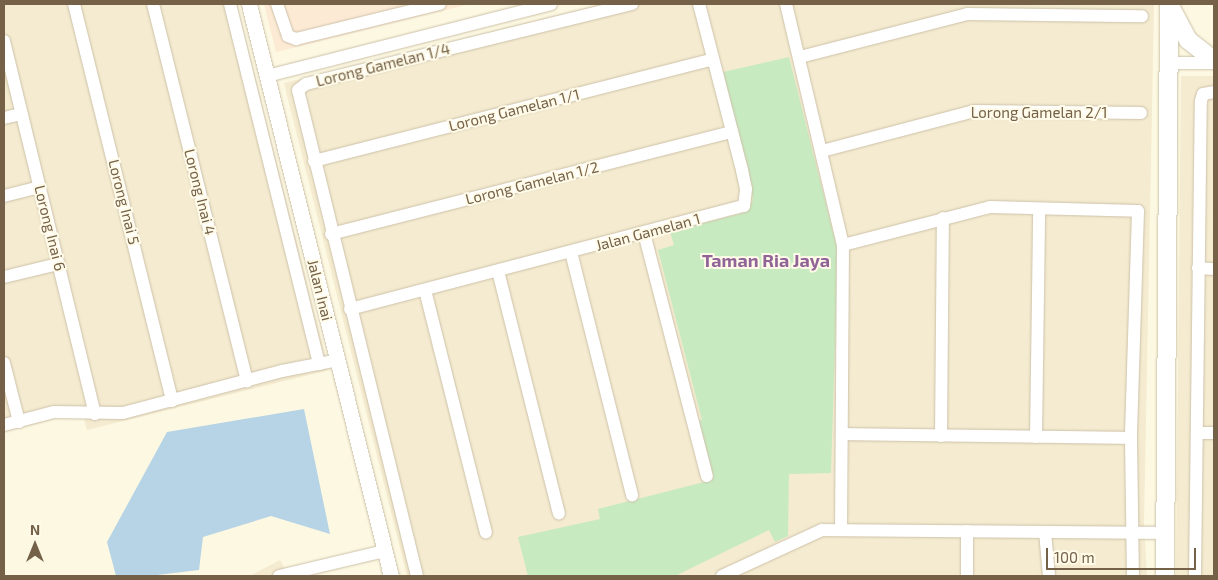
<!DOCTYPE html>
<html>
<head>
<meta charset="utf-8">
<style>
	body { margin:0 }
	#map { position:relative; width:1218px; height:580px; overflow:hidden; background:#fcf8e2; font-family:"Exo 2",sans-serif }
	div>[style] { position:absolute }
	.residential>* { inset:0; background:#f4ebd0 }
	.commercial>* { inset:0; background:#fdead5 }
	.green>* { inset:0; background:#c8eac1 }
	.water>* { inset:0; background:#b7d4e6 }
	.roads { filter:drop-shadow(0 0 1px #cdc1a9) drop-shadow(0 0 1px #cdc1a9) }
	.minor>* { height:12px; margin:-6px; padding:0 6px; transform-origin:6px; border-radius:6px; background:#fff }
	.tertiary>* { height:15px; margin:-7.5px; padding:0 7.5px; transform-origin:7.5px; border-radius:7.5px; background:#fff }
	.secondary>* { height:18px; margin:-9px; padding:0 9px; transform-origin:9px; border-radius:9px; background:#fff }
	span { translate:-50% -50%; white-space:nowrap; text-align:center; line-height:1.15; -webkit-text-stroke:4px #fffbe8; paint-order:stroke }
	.street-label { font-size:15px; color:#746148 }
	.quarter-label { font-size:18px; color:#916497; font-weight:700 }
	.frame { position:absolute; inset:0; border:5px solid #746148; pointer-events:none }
	.north { position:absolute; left:10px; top:520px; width:50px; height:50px; -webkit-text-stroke:4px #fffbe8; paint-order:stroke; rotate:0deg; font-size:14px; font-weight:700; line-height:20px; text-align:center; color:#746148 }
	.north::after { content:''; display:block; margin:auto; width:18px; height:22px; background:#746148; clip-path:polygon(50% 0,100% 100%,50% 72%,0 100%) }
	.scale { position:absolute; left:1046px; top:548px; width:150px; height:22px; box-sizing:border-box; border:2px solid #746148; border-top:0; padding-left:6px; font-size:15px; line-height:18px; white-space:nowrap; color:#746148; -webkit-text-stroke:4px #fffbe8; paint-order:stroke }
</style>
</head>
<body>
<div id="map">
	<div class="residential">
		<i style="clip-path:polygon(4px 4px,237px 4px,329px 370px,87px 430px,82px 412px,4px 432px)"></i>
		<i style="clip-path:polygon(603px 4px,1154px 4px,1144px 522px,1147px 576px,407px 576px,284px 83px)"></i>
		<i style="clip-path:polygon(1181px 76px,1214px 76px,1214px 576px,1176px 576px)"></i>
		<i style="clip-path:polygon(280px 560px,289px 576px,250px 576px)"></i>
	</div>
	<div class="commercial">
		<i style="clip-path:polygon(264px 4px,470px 4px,276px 52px)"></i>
	</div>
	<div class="green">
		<i style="clip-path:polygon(789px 57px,838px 252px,831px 473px,789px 474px,788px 536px,775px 542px,769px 530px,675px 576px,528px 576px,518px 537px,600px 519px,598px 509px,712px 480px,697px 422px,702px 420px,658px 250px,674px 245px,670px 232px,743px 213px,753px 200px,723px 72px)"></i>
	</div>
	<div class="water">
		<i style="clip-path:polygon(304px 409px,330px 534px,271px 516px,203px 537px,199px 570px,149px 576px,116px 576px,107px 542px,167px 432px)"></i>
	</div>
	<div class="roads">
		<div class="minor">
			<i style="left:74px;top:4px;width:409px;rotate:76.1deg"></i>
			<i style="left:153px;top:4px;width:389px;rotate:76deg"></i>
			<i style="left:230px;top:4px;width:371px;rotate:76.1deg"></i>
			<i style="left:277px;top:4px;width:34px;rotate:71deg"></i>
			<i style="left:288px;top:36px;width:9px;rotate:21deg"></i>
			<i style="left:296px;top:39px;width:148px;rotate:-13.7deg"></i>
			<i style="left:786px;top:4px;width:248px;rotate:76.7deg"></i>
			<i style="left:843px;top:245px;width:285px;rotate:90.4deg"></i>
			<i style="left:4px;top:41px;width:384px;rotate:76.3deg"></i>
			<i style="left:800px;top:57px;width:172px;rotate:-14.4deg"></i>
			<i style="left:967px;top:14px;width:175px;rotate:0.7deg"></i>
			<i style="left:1168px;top:63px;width:46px"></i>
			<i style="left:267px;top:76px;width:293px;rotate:-14.2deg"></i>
			<i style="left:4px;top:118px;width:18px;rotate:-13deg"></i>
			<i style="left:822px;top:151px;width:158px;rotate:-14.7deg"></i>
			<i style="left:975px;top:111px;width:166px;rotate:0.7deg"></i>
			<i style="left:314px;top:161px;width:412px;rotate:-14.3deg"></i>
			<i style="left:4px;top:196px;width:37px;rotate:-14deg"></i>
			<i style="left:644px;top:233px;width:251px;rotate:75.5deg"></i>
			<i style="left:331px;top:234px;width:414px;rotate:-14.3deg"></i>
			<i style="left:843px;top:245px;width:152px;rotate:-14.5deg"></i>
			<i style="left:990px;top:207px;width:148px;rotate:1.5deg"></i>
			<i style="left:1138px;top:211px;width:227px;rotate:91.8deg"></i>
			<i style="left:1131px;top:438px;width:138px;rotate:89.2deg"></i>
			<i style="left:571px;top:252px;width:251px;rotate:75.9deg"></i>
			<i style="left:1198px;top:268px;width:16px;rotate:4deg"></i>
			<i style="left:498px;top:271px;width:250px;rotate:75.9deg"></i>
			<i style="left:4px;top:277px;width:56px;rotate:-13.5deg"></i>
			<i style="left:425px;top:290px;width:250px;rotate:75.9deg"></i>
			<i style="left:350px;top:309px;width:407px;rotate:-14.7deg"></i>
			<i style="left:744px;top:206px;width:17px;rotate:-83deg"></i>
			<i style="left:746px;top:189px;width:19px;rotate:-102deg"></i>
			<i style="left:742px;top:170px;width:171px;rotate:-104.5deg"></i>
			<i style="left:4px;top:363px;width:61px;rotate:75.7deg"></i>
			<i style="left:4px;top:425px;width:52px;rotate:-14.6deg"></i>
			<i style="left:54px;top:412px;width:69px;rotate:0.8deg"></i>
			<i style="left:123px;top:413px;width:164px;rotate:-14.8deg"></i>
			<i style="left:282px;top:371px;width:57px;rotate:-11.1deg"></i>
			<i style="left:1197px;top:433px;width:17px"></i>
			<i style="left:842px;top:434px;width:289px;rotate:0.8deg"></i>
			<i style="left:941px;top:436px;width:218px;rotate:-89.5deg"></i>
			<i style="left:1036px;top:437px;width:228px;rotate:-89.2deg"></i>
			<i style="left:1045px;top:532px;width:44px;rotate:84.8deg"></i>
			<i style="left:279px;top:576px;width:109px;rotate:-13.3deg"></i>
			<i style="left:417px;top:576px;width:500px;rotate:-103.76deg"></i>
			<i style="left:298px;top:90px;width:10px;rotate:-37deg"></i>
			<i style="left:306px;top:84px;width:336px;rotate:-13.8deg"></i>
			<i style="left:722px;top:576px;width:110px;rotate:-24.7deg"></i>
			<i style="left:822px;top:530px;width:342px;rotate:0.5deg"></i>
			<i style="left:967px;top:576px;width:45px;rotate:-90deg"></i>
			<i style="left:1195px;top:576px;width:475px;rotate:-89.3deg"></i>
			<i style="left:1201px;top:101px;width:7px;rotate:-74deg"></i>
			<i style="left:1203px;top:94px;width:11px;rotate:-10deg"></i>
		</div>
		<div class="tertiary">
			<i style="left:249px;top:4px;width:589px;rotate:76.06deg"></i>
		</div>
		<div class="secondary">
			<i style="left:1171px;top:8px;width:36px;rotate:62deg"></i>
			<i style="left:1188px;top:40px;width:33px;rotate:38deg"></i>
			<i style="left:1165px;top:576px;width:572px;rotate:-89.6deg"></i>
		</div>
	</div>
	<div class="street-label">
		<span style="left:383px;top:65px;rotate:-14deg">Lorong Gamelan 1/4</span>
		<span style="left:514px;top:110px;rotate:-14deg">Lorong Gamelan 1/1</span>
		<span style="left:1039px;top:113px">Lorong Gamelan 2/1</span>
		<span style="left:532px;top:183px;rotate:-14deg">Lorong Gamelan 1/2</span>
		<span style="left:200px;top:192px;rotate:76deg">Lorong Inai 4</span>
		<span style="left:124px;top:202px;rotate:76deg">Lorong Inai 5</span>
		<span style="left:50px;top:228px;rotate:76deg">Lorong Inai 6</span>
		<span style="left:648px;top:232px;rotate:-15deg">Jalan Gamelan 1</span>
		<span style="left:320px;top:290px;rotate:76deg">Jalan Inai</span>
	</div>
	<div class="quarter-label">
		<span style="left:766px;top:260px">Taman Ria Jaya</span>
	</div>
	<div class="frame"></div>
	<div class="north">N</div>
	<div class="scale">100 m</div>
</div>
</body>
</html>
